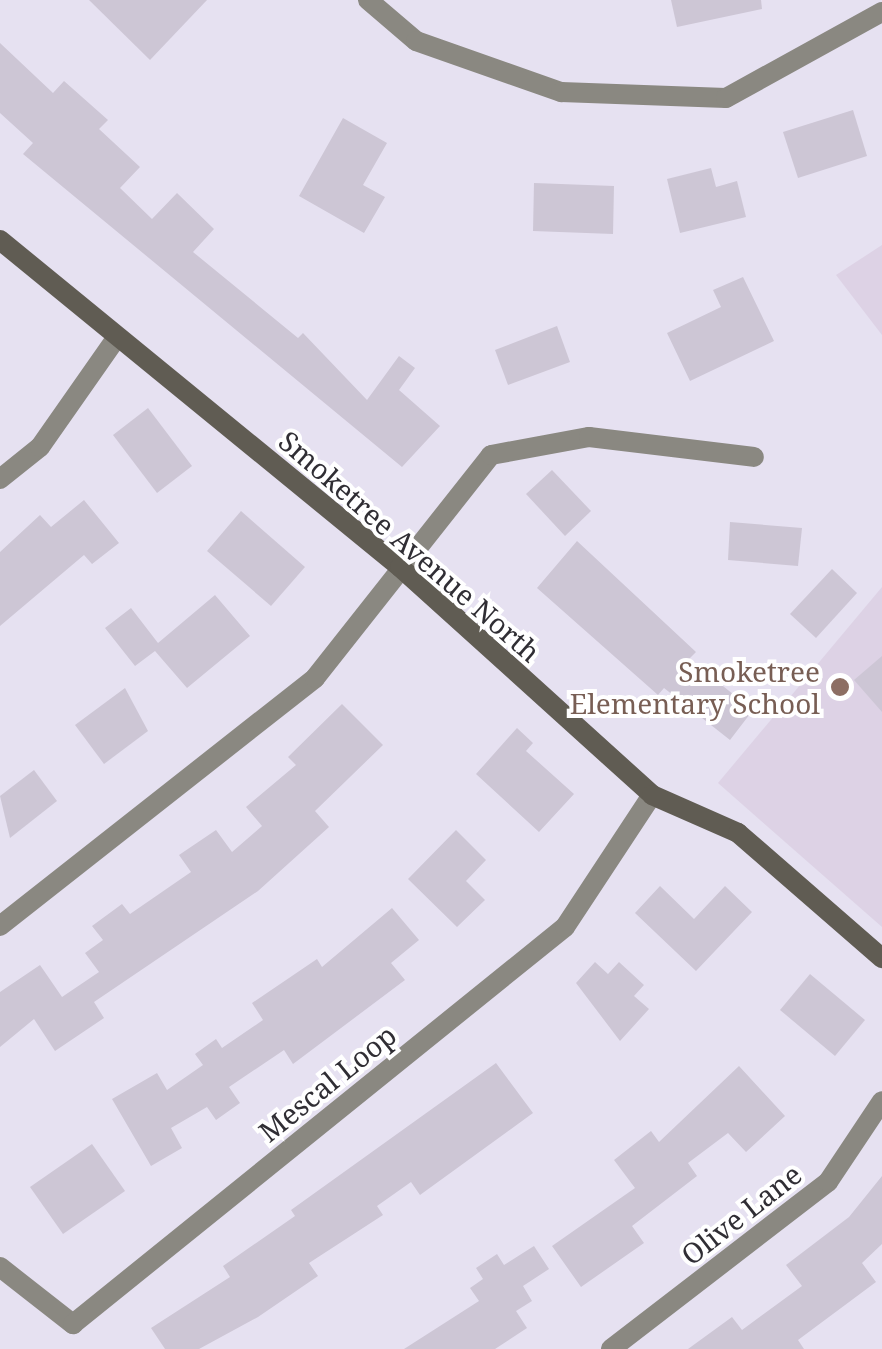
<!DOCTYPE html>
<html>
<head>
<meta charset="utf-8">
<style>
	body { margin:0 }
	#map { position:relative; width:882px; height:1349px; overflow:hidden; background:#e6e1f1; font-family:"Noto Serif",serif }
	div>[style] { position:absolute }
	.education>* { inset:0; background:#ddd2e5 }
	.building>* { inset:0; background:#cdc6d5 }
	.street>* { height:20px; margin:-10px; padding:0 10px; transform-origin:10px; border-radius:10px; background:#8a8881 }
	.secondary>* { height:20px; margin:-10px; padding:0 10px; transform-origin:10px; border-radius:10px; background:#605c53 }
	.dots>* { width:28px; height:28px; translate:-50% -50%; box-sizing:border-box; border:5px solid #fff; border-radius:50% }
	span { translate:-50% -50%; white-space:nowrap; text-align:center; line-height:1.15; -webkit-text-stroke:8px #fff; paint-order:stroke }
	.street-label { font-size:28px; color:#302e34 }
	.education-label { font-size:28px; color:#785e54 }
	.right { translate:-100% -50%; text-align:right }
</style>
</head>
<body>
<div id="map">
	<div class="education">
		<i style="clip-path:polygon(882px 245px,882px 335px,836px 275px)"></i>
		<i style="clip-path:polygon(882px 587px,882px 927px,718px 783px)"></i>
	</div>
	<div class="building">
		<i style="clip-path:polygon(89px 0,207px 0,150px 60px)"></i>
		<i style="clip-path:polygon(671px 0,761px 0,762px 9px,677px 27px)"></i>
		<i style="clip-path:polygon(0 43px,53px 93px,64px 81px,108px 120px,99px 129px,140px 167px,120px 188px,152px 219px,177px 193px,214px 229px,193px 252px,298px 338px,303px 333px,367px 400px,399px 356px,415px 368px,399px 390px,440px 426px,402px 467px,23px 154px,33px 143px,0 113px)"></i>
		<i style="clip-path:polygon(853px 110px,867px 156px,798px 178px,783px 132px)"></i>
		<i style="clip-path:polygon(343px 118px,387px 143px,363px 185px,385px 197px,364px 233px,299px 196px)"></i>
		<i style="clip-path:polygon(711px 168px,716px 187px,737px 181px,746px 217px,680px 233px,667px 179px)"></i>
		<i style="clip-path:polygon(534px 183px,614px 186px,613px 234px,533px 231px)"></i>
		<i style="clip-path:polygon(743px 277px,774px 341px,690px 381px,667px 333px,721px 307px,713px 290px)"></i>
		<i style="clip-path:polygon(557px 326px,570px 362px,508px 385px,495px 350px)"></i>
		<i style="clip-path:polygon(148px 408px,192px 466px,157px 493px,113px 435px)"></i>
		<i style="clip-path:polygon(552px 470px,591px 511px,565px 536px,526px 494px)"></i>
		<i style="clip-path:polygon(84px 500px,119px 543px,92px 564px,84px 555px,0 626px,0 552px,40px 515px,51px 527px)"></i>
		<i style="clip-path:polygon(241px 511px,305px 567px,271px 606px,207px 551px)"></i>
		<i style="clip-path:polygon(730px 522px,802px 528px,798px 566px,728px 560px)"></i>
		<i style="clip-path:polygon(577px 541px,696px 652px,689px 659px,753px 710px,730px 740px,664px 688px,658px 695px,537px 588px)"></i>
		<i style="clip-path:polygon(832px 569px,857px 593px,816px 638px,790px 614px)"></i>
		<i style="clip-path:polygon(215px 595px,250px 636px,187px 688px,155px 651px,135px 666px,105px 628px,131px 608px,158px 643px)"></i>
		<i style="clip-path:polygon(882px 656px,882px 712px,854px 680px)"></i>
		<i style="clip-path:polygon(125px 688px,148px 731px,104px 764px,75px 725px)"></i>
		<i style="clip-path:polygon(342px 704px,383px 745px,315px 811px,329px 827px,258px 891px,94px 1002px,104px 1018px,55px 1051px,34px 1019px,0 1047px,0 992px,40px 965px,62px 997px,99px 972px,85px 953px,103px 940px,92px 926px,122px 904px,130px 914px,191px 872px,179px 855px,216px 830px,232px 852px,262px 826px,246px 807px,296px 765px,288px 757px)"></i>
		<i style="clip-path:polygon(517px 728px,533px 743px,526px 751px,574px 794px,539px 832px,476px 774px)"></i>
		<i style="clip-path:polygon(34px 770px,57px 801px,10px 838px,0 796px)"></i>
		<i style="clip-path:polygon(456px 830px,486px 860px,466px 881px,485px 900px,457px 927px,408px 879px)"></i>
		<i style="clip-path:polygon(660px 886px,694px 919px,725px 886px,752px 912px,696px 971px,635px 913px)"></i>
		<i style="clip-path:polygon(392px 908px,419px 940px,391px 963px,405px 980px,293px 1064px,284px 1050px,229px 1087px,240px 1103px,216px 1120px,207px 1107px,171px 1128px,182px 1148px,151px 1166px,112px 1099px,157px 1073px,167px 1090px,203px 1065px,195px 1054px,216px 1039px,222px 1048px,263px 1020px,252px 1003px,317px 959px,322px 967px)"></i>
		<i style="clip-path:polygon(595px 962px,608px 974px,619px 962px,644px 985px,634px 996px,649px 1009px,620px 1041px,576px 983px)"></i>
		<i style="clip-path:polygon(810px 974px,865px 1020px,835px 1056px,780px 1010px)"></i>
		<i style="clip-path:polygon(496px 1063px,533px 1113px,420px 1195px,411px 1182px,377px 1206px,383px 1215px,309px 1263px,318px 1276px,258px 1317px,199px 1349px,165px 1349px,151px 1328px,230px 1277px,223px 1266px,295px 1216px,291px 1210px)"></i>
		<i style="clip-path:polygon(739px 1066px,785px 1116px,746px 1152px,728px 1133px,688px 1163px,697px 1176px,632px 1226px,644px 1243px,581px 1287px,552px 1246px,635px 1188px,614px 1160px,651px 1131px,659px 1142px)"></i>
		<i style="clip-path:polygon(92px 1144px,125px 1191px,63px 1234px,30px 1187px)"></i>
		<i style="clip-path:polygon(882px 1176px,882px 1244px,862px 1263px,876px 1282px,798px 1340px,804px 1349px,688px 1349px,732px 1317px,742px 1330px,802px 1286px,786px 1265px,849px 1217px)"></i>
		<i style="clip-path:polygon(534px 1246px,549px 1269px,523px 1286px,532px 1301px,516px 1311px,527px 1328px,495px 1349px,404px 1349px,479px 1301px,470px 1288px,483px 1279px,476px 1268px,497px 1254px,504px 1265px)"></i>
	</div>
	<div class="street">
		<i style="left:368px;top:0;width:63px;rotate:40.5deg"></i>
		<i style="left:416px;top:41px;width:154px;rotate:19.4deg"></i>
		<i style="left:561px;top:92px;width:165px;rotate:2.1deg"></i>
		<i style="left:726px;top:98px;width:178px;rotate:-28.9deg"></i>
		<i style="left:0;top:479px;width:51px;rotate:-38.7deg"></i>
		<i style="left:40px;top:447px;width:134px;rotate:-55deg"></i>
		<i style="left:0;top:926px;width:401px;rotate:-38.2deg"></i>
		<i style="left:315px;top:678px;width:284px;rotate:-51.7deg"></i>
		<i style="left:491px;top:455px;width:100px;rotate:-10.4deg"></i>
		<i style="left:589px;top:437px;width:166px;rotate:6.9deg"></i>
		<i style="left:0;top:1267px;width:93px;rotate:38deg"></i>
		<i style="left:73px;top:1324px;width:632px;rotate:-38.9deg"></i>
		<i style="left:565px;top:927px;width:158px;rotate:-56.6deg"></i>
		<i style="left:611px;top:1349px;width:274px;rotate:-37.6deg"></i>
		<i style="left:828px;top:1182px;width:97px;rotate:-56.3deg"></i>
	</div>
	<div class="secondary">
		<i style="left:0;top:240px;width:517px;rotate:39.27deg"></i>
		<i style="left:400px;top:567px;width:340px;rotate:42.1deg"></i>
		<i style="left:652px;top:795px;width:94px;rotate:23.8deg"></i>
		<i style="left:738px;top:833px;width:191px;rotate:41deg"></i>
	</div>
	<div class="dots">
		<i style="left:840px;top:687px;background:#8d6e63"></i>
	</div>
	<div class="street-label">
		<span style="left:410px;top:546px;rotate:41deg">Smoketree Avenue North</span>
		<span style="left:327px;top:1083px;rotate:-39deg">Mescal Loop</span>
		<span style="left:741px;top:1214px;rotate:-38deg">Olive Lane</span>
	</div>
	<div class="education-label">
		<span class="right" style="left:820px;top:687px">Smoketree<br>Elementary School</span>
	</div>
</div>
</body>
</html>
